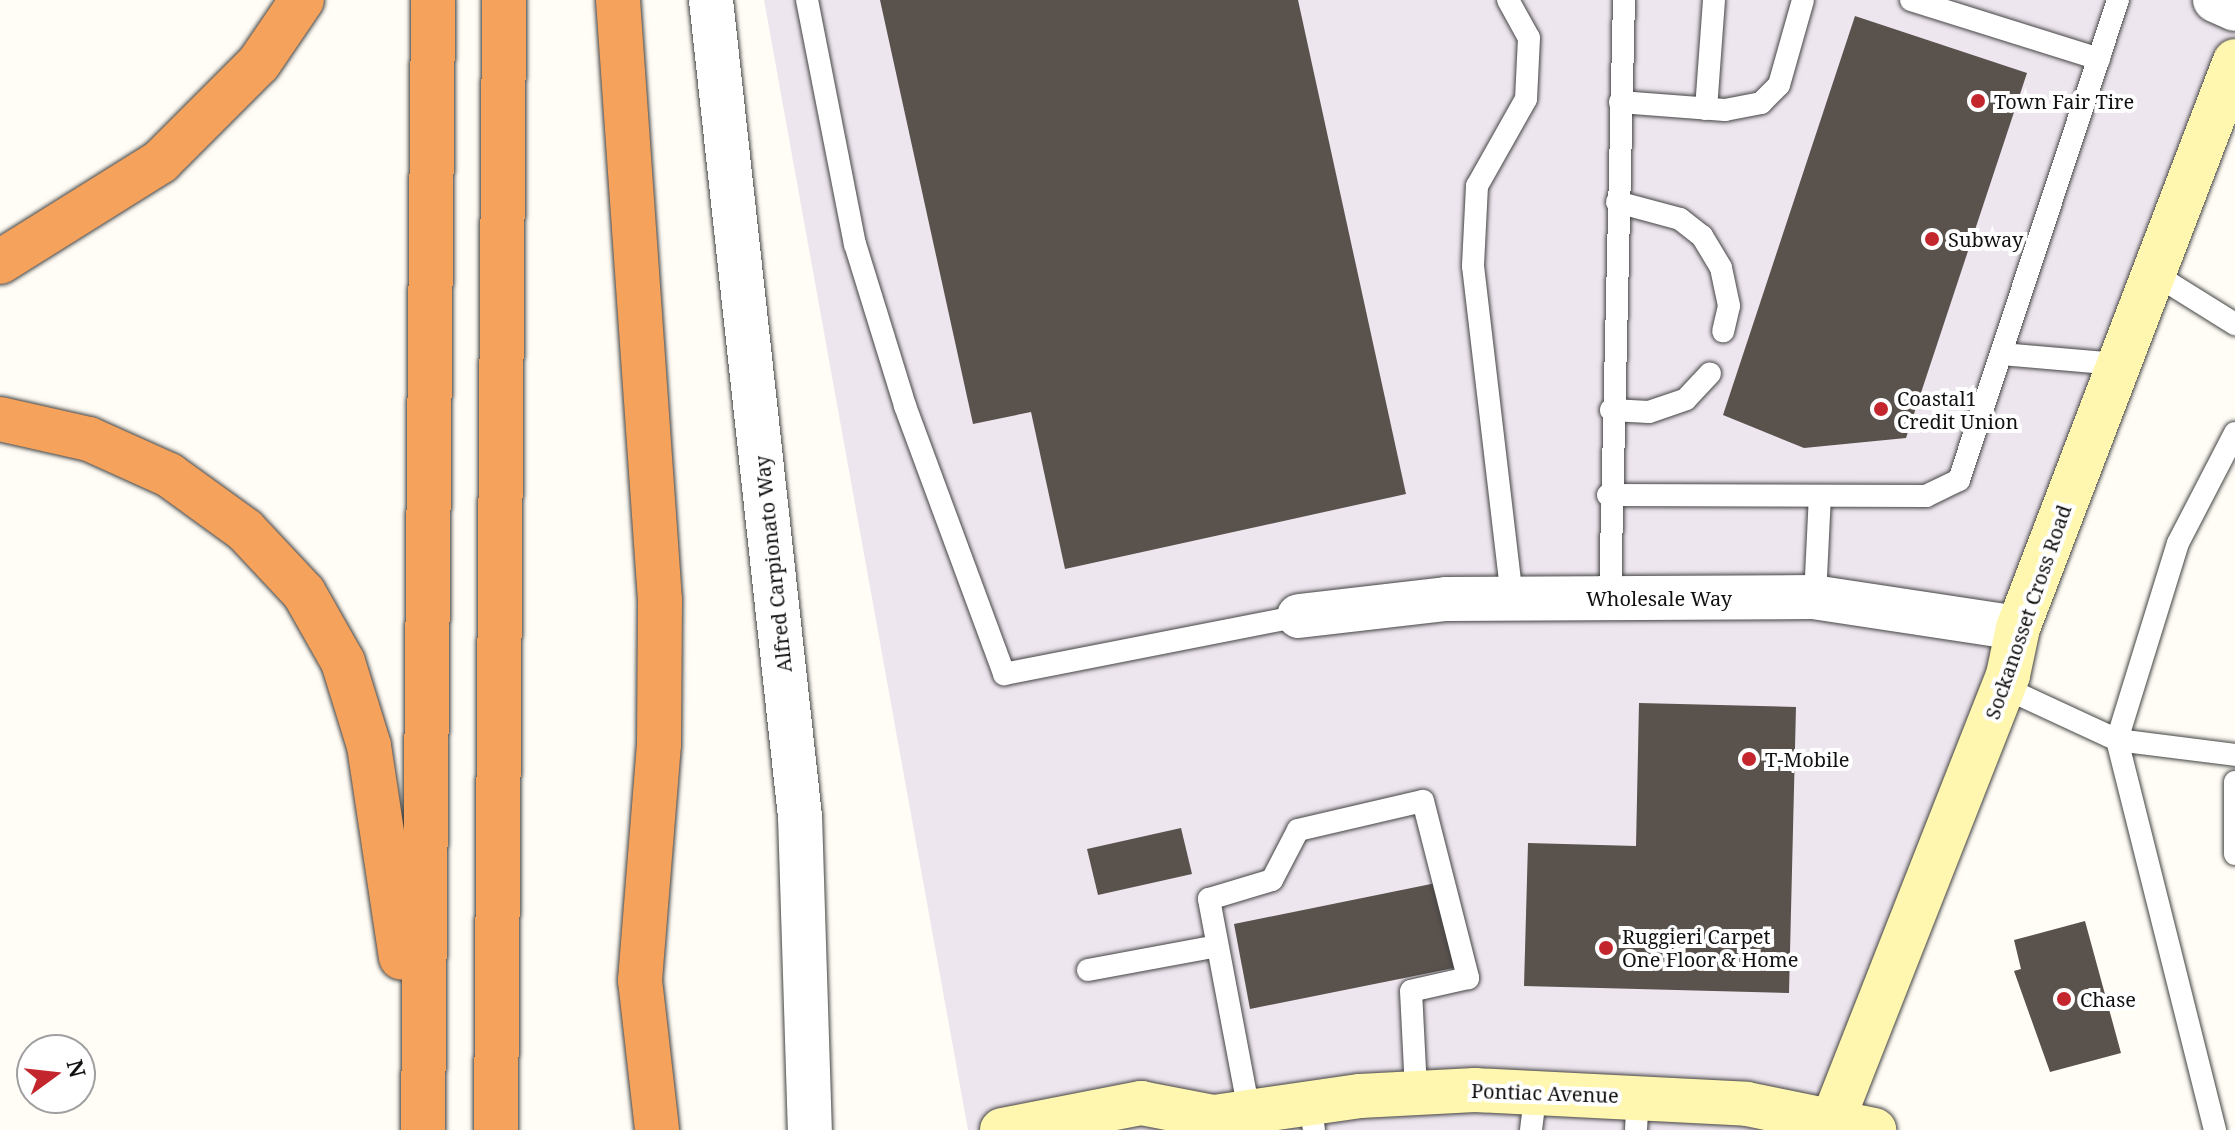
<!DOCTYPE html>
<html>
<head>
<meta charset="utf-8">
<style>
	body { margin:0 }
	#map { position:relative; width:2235px; height:1130px; overflow:hidden; background:#fffdf5; font-family:"Noto Serif",serif }
	div>[style] { position:absolute }
	.industrial>* { inset:0; background:#eee6ef }
	.building>* { inset:0; background:#5a524d }
	.roads { filter:drop-shadow(0 0 2px #444) drop-shadow(0 0 2px #444) }
	.lane>* { height:22px; margin:-11px; padding:0 11px; transform-origin:11px; border-radius:11px; background:#fff }
	.street>* { height:44px; margin:-22px; padding:0 22px; transform-origin:22px; border-radius:22px; background:#fff }
	.secondary>* { height:44px; margin:-22px; padding:0 22px; transform-origin:22px; border-radius:22px; background:#fff6b0 }
	.highway>* { height:44px; margin:-22px; padding:0 22px; transform-origin:22px; border-radius:22px; background:#f5a25d }
	.dots>* { width:22px; height:22px; translate:-50% -50%; box-sizing:border-box; border:4px solid #fff; border-radius:50% }
	span { translate:-50% -50%; white-space:nowrap; text-align:center; line-height:1.15; -webkit-text-stroke:8px #fff; paint-order:stroke }
	.poi-label { font-size:20px; color:#111 }
	.left { translate:0 -50%; text-align:left }
	.street-label { font-size:20px; color:#111 }
	.north { position:absolute; left:16px; top:1034px; width:80px; height:80px; box-sizing:border-box; background:#fff; border:2px solid #a0a0a0; border-radius:50%; rotate:75deg; font-size:22px; font-weight:700; line-height:32px; text-align:center; color:#111 }
	.north::after { content:''; display:block; margin:auto; width:28px; height:36px; background:#c4262e; clip-path:polygon(50% 0,100% 100%,50% 72%,0 100%) }
</style>
</head>
<body>
<div id="map">
	<div class="industrial">
		<i style="clip-path:polygon(764px 0,2235px 0,2235px 73px,1837px 1130px,968px 1130px)"></i>
	</div>
	<div class="building">
		<i style="clip-path:polygon(880px 0,1298px 0,1406px 494px,1065px 569px,1031px 412px,973px 424px)"></i>
		<i style="clip-path:polygon(1855px 16px,2027px 73px,1906px 438px,1804px 448px,1723px 415px)"></i>
		<i style="clip-path:polygon(1639px 703px,1796px 707px,1789px 993px,1524px 986px,1528px 843px,1636px 846px)"></i>
		<i style="clip-path:polygon(1181px 828px,1192px 874px,1098px 895px,1087px 849px)"></i>
		<i style="clip-path:polygon(1436px 883px,1454px 968px,1250px 1009px,1234px 924px)"></i>
		<i style="clip-path:polygon(2085px 921px,2121px 1053px,2050px 1072px,2014px 971px,2021px 969px,2014px 940px)"></i>
	</div>
	<div class="roads">
		<div class="lane">
			<i style="left:807px;top:0;width:249px;rotate:78.9deg"></i>
			<i style="left:855px;top:244px;width:170px;rotate:72.8deg"></i>
			<i style="left:905px;top:406px;width:286px;rotate:69.7deg"></i>
			<i style="left:1004px;top:674px;width:301px;rotate:-11.1deg"></i>
			<i style="left:1508px;top:0;width:43px;rotate:61.1deg"></i>
			<i style="left:1529px;top:38px;width:61px;rotate:92.8deg"></i>
			<i style="left:1526px;top:99px;width:100px;rotate:119.4deg"></i>
			<i style="left:1477px;top:186px;width:80px;rotate:92.9deg"></i>
			<i style="left:1473px;top:266px;width:334px;rotate:83.3deg"></i>
			<i style="left:1911px;top:0;width:197px;rotate:17.4deg"></i>
			<i style="left:1620px;top:102px;width:105px;rotate:4.4deg"></i>
			<i style="left:1725px;top:110px;width:37px;rotate:-11deg"></i>
			<i style="left:1761px;top:103px;width:25px;rotate:-45deg"></i>
			<i style="left:1779px;top:85px;width:88px;rotate:-74.2deg"></i>
			<i style="left:1706px;top:109px;width:109px;rotate:-85.8deg"></i>
			<i style="left:1617px;top:202px;width:65px;rotate:15.1deg"></i>
			<i style="left:1680px;top:219px;width:28px;rotate:38deg"></i>
			<i style="left:1702px;top:236px;width:37px;rotate:59deg"></i>
			<i style="left:1721px;top:268px;width:39px;rotate:78deg"></i>
			<i style="left:1729px;top:306px;width:26px;rotate:103deg"></i>
			<i style="left:2153px;top:273px;width:97px;rotate:31.9deg"></i>
			<i style="left:2001px;top:354px;width:117px;rotate:4.9deg"></i>
			<i style="left:1611px;top:410px;width:38px;rotate:3deg"></i>
			<i style="left:1649px;top:412px;width:39px;rotate:-19deg"></i>
			<i style="left:1686px;top:399px;width:35px;rotate:-47deg"></i>
			<i style="left:1608px;top:495px;width:318px;rotate:0.2deg"></i>
			<i style="left:1926px;top:496px;width:37px;rotate:-26deg"></i>
			<i style="left:1959px;top:480px;width:506px;rotate:-71.67deg"></i>
			<i style="left:1815px;top:597px;width:101px;rotate:-87.2deg"></i>
			<i style="left:1610px;top:598px;width:598px;rotate:-88.66deg"></i>
			<i style="left:2003px;top:687px;width:126px;rotate:24.9deg"></i>
			<i style="left:2117px;top:740px;width:119px;rotate:7.2deg"></i>
			<i style="left:2235px;top:782px;width:72px;rotate:90deg"></i>
			<i style="left:1088px;top:970px;width:131px;rotate:-10.5deg"></i>
			<i style="left:1310px;top:1102px;width:28px;rotate:82deg"></i>
			<i style="left:1249px;top:1111px;width:216px;rotate:-100.7deg"></i>
			<i style="left:1209px;top:899px;width:66px;rotate:-16.8deg"></i>
			<i style="left:1272px;top:880px;width:56px;rotate:-62.5deg"></i>
			<i style="left:1298px;top:830px;width:128px;rotate:-13.1deg"></i>
			<i style="left:1423px;top:801px;width:183px;rotate:75.7deg"></i>
			<i style="left:1468px;top:978px;width:58px;rotate:167.2deg"></i>
			<i style="left:1411px;top:991px;width:99px;rotate:87.1deg"></i>
			<i style="left:1531px;top:1130px;width:39px;rotate:-83deg"></i>
			<i style="left:1636px;top:1130px;width:33px;rotate:-87deg"></i>
			<i style="left:2215px;top:1130px;width:402px;rotate:-104.1deg"></i>
			<i style="left:2117px;top:740px;width:206px;rotate:-72.8deg"></i>
			<i style="left:2178px;top:543px;width:124px;rotate:-62.6deg"></i>
		</div>
		<div class="street">
			<i style="left:711px;top:0;width:821px;rotate:83.78deg"></i>
			<i style="left:800px;top:816px;width:314px;rotate:88.2deg"></i>
			<i style="left:2215px;top:0;width:22px;rotate:24deg"></i>
			<i style="left:1299px;top:616px;width:148px;rotate:-6.6deg"></i>
			<i style="left:1446px;top:599px;width:367px;rotate:-0.3deg"></i>
			<i style="left:1813px;top:597px;width:207px;rotate:8.6deg"></i>
		</div>
		<div class="secondary">
			<i style="left:1834px;top:1117px;width:475px;rotate:-68.5deg"></i>
			<i style="left:2008px;top:675px;width:48px;rotate:-78deg"></i>
			<i style="left:2018px;top:628px;width:607px;rotate:-69.06deg"></i>
			<i style="left:1002px;top:1130px;width:142px;rotate:-11deg"></i>
			<i style="left:1141px;top:1103px;width:74px;rotate:10.9deg"></i>
			<i style="left:1214px;top:1117px;width:148px;rotate:-8.2deg"></i>
			<i style="left:1360px;top:1096px;width:115px;rotate:-3deg"></i>
			<i style="left:1475px;top:1090px;width:272px;rotate:2.9deg"></i>
			<i style="left:1747px;top:1104px;width:130px;rotate:11.6deg"></i>
		</div>
		<div class="highway">
			<i style="left:618px;top:0;width:601px;rotate:86deg"></i>
			<i style="left:660px;top:600px;width:144px;rotate:90.4deg"></i>
			<i style="left:659px;top:744px;width:237px;rotate:94.6deg"></i>
			<i style="left:640px;top:980px;width:151px;rotate:83.5deg"></i>
			<i style="left:0;top:262px;width:189px;rotate:-32deg"></i>
			<i style="left:160px;top:162px;width:140px;rotate:-45deg"></i>
			<i style="left:259px;top:63px;width:76px;rotate:-55.7deg"></i>
			<i style="left:0;top:419px;width:91px;rotate:12.7deg"></i>
			<i style="left:89px;top:439px;width:88px;rotate:24.2deg"></i>
			<i style="left:169px;top:475px;width:94px;rotate:35.9deg"></i>
			<i style="left:245px;top:530px;width:86px;rotate:46.9deg"></i>
			<i style="left:304px;top:593px;width:79px;rotate:60.5deg"></i>
			<i style="left:343px;top:662px;width:88px;rotate:72.8deg"></i>
			<i style="left:369px;top:746px;width:214px;rotate:81.4deg"></i>
			<i style="left:423px;top:1130px;width:1130px;rotate:-89.49deg"></i>
			<i style="left:496px;top:1130px;width:1130px;rotate:-89.59deg"></i>
		</div>
	</div>
	<div class="dots">
		<i style="left:1978px;top:101px;background:#c4262e"></i>
		<i style="left:1932px;top:239px;background:#c4262e"></i>
		<i style="left:1881px;top:409px;background:#c4262e"></i>
		<i style="left:1749px;top:759px;background:#c4262e"></i>
		<i style="left:1606px;top:948px;background:#c4262e"></i>
		<i style="left:2064px;top:999px;background:#c4262e"></i>
	</div>
	<div class="poi-label">
		<span class="left" style="left:1994px;top:101px">Town Fair Tire</span>
		<span class="left" style="left:1948px;top:239px">Subway</span>
		<span class="left" style="left:1897px;top:410px">Coastal1<br>Credit Union</span>
		<span class="left" style="left:1765px;top:759px">T-Mobile</span>
		<span class="left" style="left:1622px;top:948px">Ruggieri Carpet<br>One Floor &amp; Home</span>
		<span class="left" style="left:2080px;top:999px">Chase</span>
	</div>
	<div class="street-label">
		<span style="left:773px;top:564px;rotate:-96deg">Alfred Carpionato Way</span>
		<span style="left:1659px;top:598px">Wholesale Way</span>
		<span style="left:2028px;top:612px;rotate:-71deg">Sockanosset Cross Road</span>
		<span style="left:1545px;top:1093px;rotate:2deg">Pontiac Avenue</span>
	</div>
	<div class="north">N</div>
</div>
</body>
</html>
